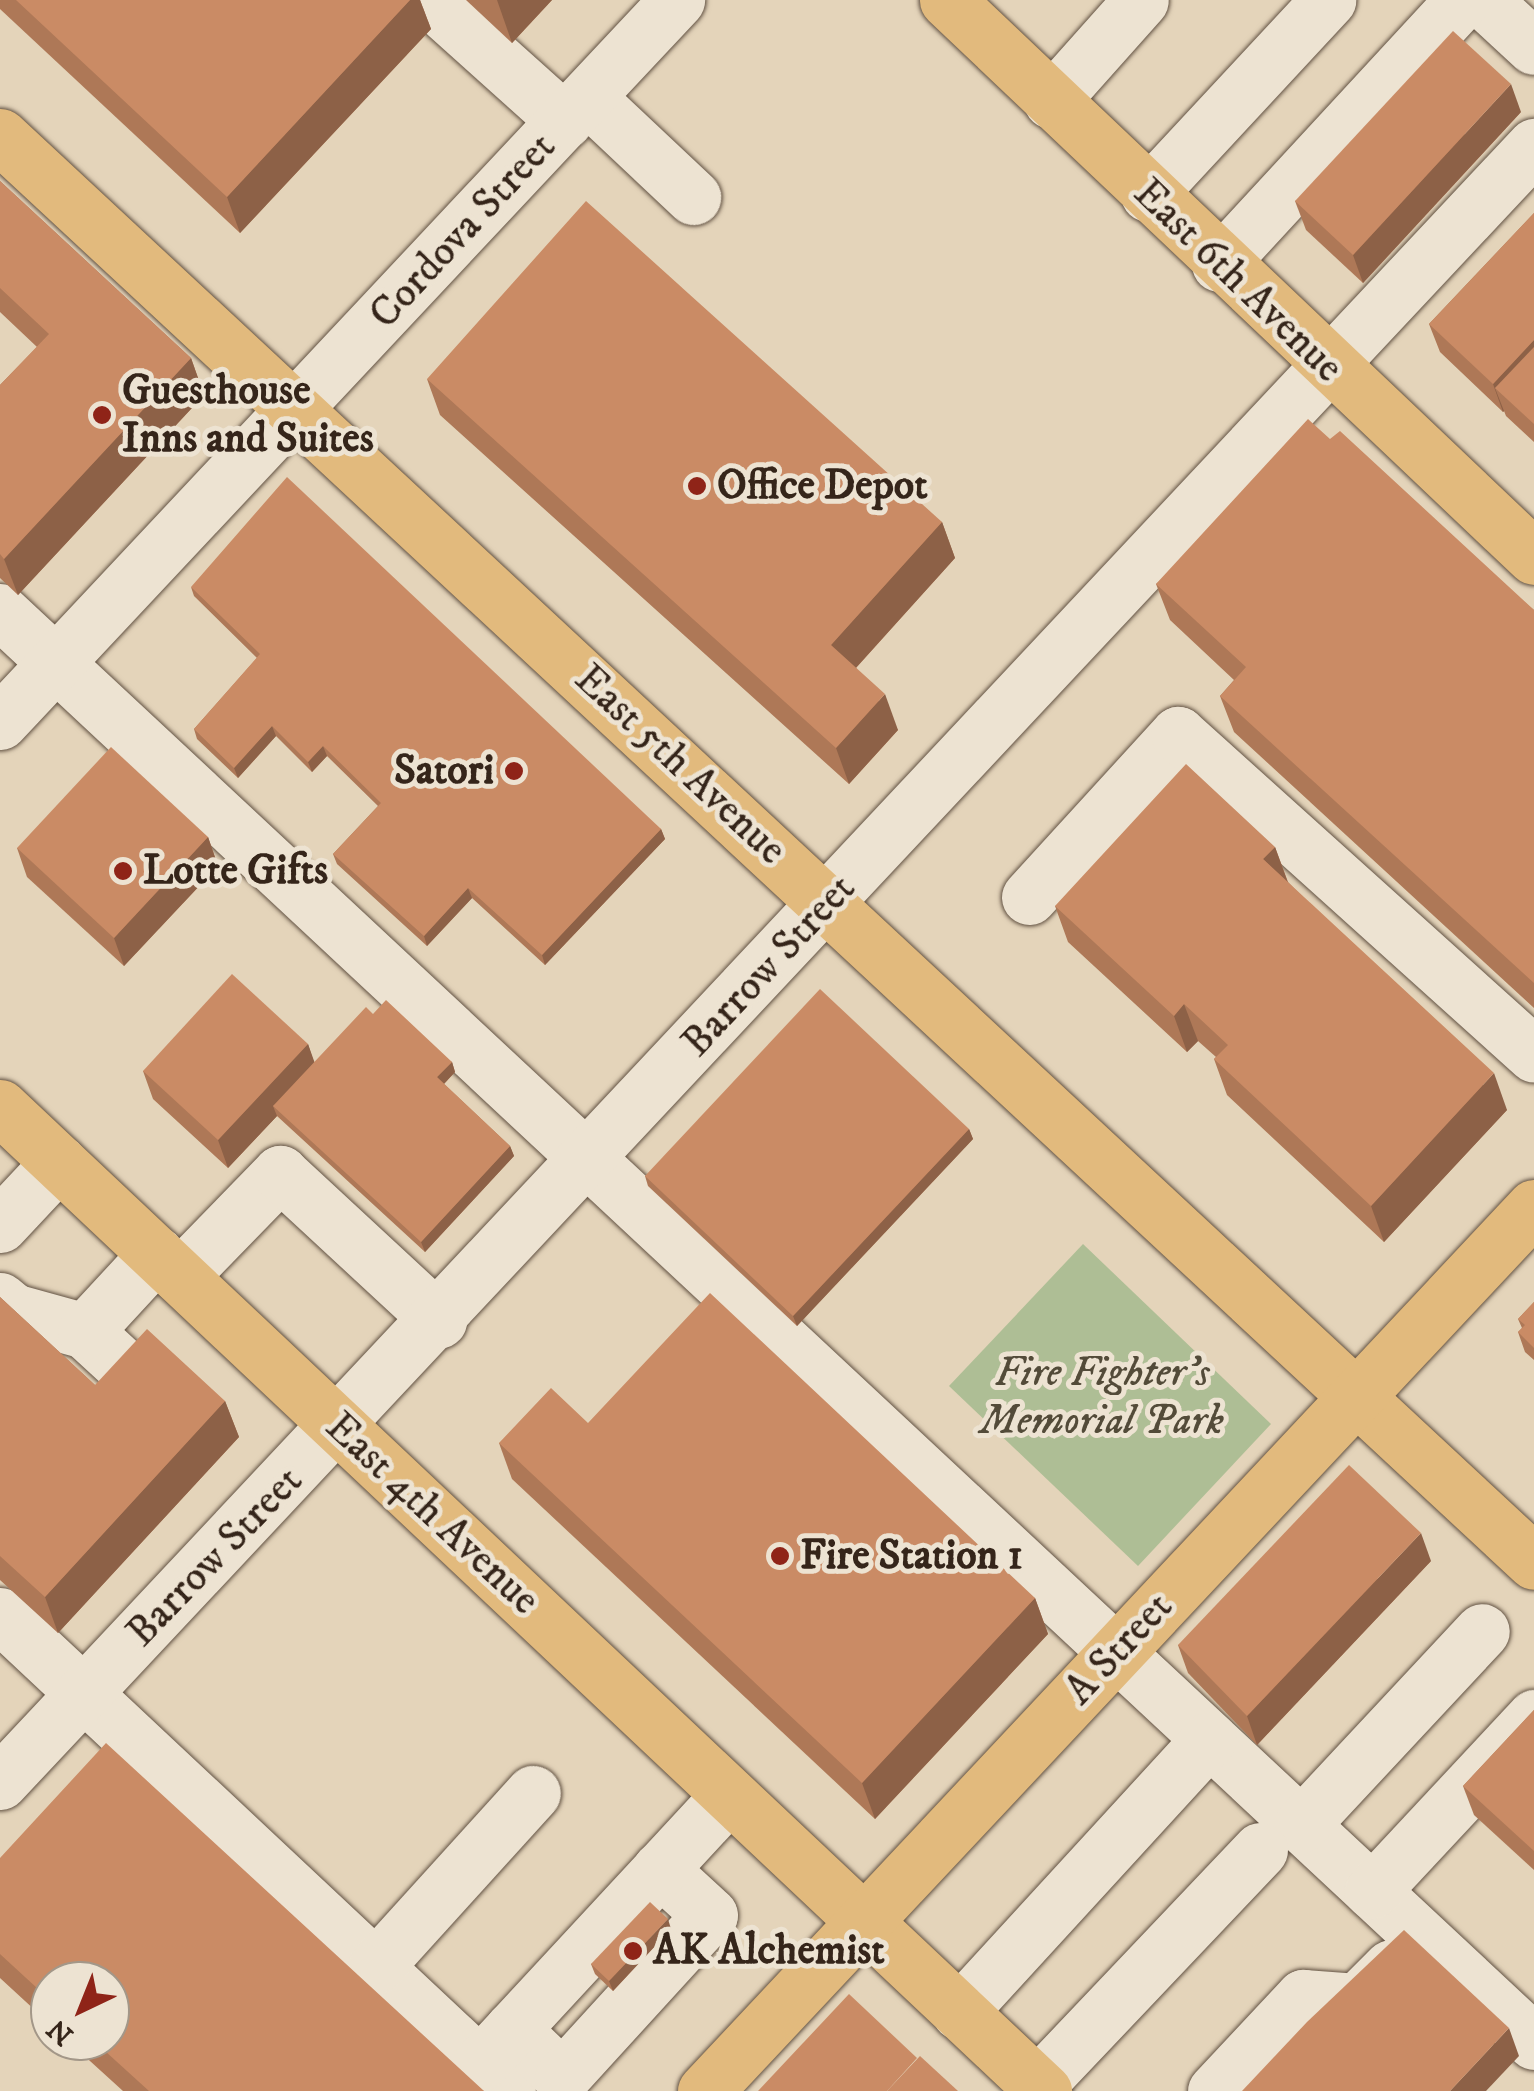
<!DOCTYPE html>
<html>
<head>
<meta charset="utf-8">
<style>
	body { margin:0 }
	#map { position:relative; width:1534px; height:2091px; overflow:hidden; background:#e4d4ba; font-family:"IM FELL DW Pica",serif }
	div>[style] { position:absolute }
	.green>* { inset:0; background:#aebe95 }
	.roads { filter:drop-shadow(0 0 2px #615142) drop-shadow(0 0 2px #615142) }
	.minor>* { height:55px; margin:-27.5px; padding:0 27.5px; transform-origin:27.5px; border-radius:27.5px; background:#ede3d2 }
	.major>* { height:55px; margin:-27.5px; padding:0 27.5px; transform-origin:27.5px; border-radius:27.5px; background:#e2ba7d }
	.wall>* { inset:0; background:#ae7857 }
	.shaded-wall>* { inset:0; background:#8d6147 }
	.building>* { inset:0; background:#ca8b65 }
	.dots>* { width:28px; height:28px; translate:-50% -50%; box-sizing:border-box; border:5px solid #ede3d2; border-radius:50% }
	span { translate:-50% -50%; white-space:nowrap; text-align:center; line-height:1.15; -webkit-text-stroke:10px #ede3d2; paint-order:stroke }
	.street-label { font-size:42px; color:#35251a }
	.poi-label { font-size:42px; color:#35251a; font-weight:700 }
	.left { translate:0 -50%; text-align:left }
	.right { translate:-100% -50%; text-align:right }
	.park-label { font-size:42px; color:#534b39; font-style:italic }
	.north { position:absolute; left:30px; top:1961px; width:100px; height:100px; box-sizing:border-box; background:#ede3d2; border:2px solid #a39788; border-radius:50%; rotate:223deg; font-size:28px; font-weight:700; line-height:40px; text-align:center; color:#35251a }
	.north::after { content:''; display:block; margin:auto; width:35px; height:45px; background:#8f2418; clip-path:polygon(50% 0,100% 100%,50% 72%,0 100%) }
</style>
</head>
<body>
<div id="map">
	<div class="green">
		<i style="clip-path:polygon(1083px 1244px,1271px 1424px,1138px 1566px,949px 1386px)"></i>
	</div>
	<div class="roads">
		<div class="minor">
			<i style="left:430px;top:0;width:181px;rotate:41.9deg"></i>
			<i style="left:1483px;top:0;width:69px;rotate:42.7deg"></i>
			<i style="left:587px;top:97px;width:146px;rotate:43.3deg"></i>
			<i style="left:1051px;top:101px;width:135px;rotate:-48.3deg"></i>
			<i style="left:1148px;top:194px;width:265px;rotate:-47.1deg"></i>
			<i style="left:1219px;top:264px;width:359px;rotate:-47.3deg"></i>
			<i style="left:0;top:611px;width:2098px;rotate:43.01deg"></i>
			<i style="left:0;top:722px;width:990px;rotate:-46.84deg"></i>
			<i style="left:1029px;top:897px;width:221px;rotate:-47.6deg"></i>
			<i style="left:1178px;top:734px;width:479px;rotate:42deg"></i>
			<i style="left:0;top:1225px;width:86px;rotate:-46.9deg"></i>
			<i style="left:180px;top:1276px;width:144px;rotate:-45.8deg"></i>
			<i style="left:280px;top:1173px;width:217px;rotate:42.8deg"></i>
			<i style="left:0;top:1300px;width:17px;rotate:40deg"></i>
			<i style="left:13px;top:1311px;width:75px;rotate:15.5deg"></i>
			<i style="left:85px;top:1331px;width:71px;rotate:42.7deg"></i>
			<i style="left:85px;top:1331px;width:105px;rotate:-47.3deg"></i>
			<i style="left:0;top:1615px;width:696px;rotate:43.14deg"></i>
			<i style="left:0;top:1782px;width:2243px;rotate:-46.84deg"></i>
			<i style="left:1301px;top:1825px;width:265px;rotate:-47deg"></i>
			<i style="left:1372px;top:1891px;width:238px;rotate:-47deg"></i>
			<i style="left:375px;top:1967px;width:235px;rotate:-47.8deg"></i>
			<i style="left:959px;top:2012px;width:370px;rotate:-47.5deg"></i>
			<i style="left:512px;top:2029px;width:69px;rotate:43.8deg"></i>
			<i style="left:562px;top:2077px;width:219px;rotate:-47.6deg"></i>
			<i style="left:710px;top:1915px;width:68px;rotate:-137.4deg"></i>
			<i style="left:479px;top:2065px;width:368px;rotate:-47.2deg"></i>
			<i style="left:1037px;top:2085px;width:324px;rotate:-46.5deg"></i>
			<i style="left:1215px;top:2091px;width:129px;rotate:-46.9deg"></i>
			<i style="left:1303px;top:1997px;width:54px;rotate:4.2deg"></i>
			<i style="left:1357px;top:2001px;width:48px;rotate:-45deg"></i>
		</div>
		<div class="major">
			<i style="left:947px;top:0;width:809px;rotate:43.5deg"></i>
			<i style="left:0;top:136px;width:2094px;rotate:42.91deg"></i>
			<i style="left:0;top:1107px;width:1435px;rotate:43.31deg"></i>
			<i style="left:705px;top:2091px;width:1212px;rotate:-46.84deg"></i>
		</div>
	</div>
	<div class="wall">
		<i style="clip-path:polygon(0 0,420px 0,431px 29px,240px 233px,0 9px)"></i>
		<i style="clip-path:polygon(466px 0,552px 0,512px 43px)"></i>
		<i style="clip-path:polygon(1521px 112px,1363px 283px,1306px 230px,1295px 201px)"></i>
		<i style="clip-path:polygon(0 181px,191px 358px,204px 395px,18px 595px,0 578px,0 385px,37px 347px,0 312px)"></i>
		<i style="clip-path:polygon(1534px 213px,1534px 442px,1506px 416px,1504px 411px,1503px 412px,1440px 352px,1429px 324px)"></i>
		<i style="clip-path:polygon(427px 379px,942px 522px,955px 558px,856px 668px,898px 730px,849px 784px,440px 415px)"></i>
		<i style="clip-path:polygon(1330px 439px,1534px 610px,1534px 1008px,1234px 732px,1220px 696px,1234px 680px,1170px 620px,1156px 584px)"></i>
		<i style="clip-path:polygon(191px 587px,661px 829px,665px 839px,545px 965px,472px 898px,427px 946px,337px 864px,333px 854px,378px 806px,327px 756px,312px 772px,276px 736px,238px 778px,197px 739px,194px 729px,257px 658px,194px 596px)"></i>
		<i style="clip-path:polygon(208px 837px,218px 866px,124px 966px,27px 877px,17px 848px)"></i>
		<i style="clip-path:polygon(1275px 847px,1288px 882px,1507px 1110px,1384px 1242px,1227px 1095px,1214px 1059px,1216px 1057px,1198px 1041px,1187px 1052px,1068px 942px,1055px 906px)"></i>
		<i style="clip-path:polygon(373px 1014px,452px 1062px,455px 1072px,444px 1084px,510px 1146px,514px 1156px,425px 1252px,277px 1116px,228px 1168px,153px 1099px,143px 1071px,308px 1044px,314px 1063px)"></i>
		<i style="clip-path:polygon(969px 1129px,973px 1139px,797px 1326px,648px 1186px,645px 1176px)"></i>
		<i style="clip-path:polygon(0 1297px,95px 1385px,225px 1401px,239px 1437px,58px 1633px,0 1580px)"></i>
		<i style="clip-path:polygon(1534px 1302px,1534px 1360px,1525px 1352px,1518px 1332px,1522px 1328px,1518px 1319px)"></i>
		<i style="clip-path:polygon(588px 1423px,1035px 1598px,1048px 1634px,875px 1819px,512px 1479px,499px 1443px)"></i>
		<i style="clip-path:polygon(1431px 1561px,1257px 1745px,1188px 1673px,1178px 1645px)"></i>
		<i style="clip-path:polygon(1534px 1710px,1534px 1870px,1474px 1815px,1463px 1786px)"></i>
		<i style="clip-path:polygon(0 1858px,484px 2091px,123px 2091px,68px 2041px,110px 2041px,50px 1981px,50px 2024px,0 1978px)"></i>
		<i style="clip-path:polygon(671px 1929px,613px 1991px,595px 1974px,591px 1964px)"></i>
	</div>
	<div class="shaded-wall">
		<i style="clip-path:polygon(410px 0,420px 0,431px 29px,240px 233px,227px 197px)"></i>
		<i style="clip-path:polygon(497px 0,552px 0,512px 43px)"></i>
		<i style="clip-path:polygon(1511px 84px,1521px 112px,1363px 283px,1353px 255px)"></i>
		<i style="clip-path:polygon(1534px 340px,1534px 380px,1495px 388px,1504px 411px,1503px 412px,1493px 384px)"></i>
		<i style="clip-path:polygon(191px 358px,204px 395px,18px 595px,4px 559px)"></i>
		<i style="clip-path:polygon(942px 522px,955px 558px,844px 681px,831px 645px)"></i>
		<i style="clip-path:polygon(885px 694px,898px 730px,849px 784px,836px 748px)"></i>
		<i style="clip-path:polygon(272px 726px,276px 736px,238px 778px,234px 768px)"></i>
		<i style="clip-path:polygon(323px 746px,327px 756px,312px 772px,308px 762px)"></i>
		<i style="clip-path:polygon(661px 829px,665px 839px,545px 965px,542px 955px)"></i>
		<i style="clip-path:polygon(208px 837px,218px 866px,124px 966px,114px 938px)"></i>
		<i style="clip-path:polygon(1275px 847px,1288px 883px,1263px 859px)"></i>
		<i style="clip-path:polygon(468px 888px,472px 898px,427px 946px,424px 936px)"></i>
		<i style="clip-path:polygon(1184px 1004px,1198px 1041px,1187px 1052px,1174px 1016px)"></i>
		<i style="clip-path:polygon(308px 1044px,318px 1072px,273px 1106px,277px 1116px,228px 1168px,218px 1140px)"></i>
		<i style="clip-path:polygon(452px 1062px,455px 1072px,441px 1087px,437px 1077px)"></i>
		<i style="clip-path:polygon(1494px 1073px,1507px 1110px,1384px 1242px,1371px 1206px)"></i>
		<i style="clip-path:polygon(969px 1129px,973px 1139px,797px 1326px,793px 1316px)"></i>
		<i style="clip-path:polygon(510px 1146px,514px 1156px,425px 1252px,421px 1242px)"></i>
		<i style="clip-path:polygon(225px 1401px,239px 1437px,58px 1633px,45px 1597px)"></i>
		<i style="clip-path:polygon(1421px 1533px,1431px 1561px,1257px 1745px,1247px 1716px)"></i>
		<i style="clip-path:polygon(1035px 1598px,1048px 1634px,875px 1819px,862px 1783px)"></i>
		<i style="clip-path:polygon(668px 1919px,671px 1929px,613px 1991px,609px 1981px)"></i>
		<i style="clip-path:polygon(1509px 2028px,1519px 2056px,1486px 2091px,1450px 2091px)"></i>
	</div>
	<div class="building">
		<i style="clip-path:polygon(16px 0,410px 0,227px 197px)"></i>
		<i style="clip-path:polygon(1453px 31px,1511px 84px,1353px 255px,1295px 201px)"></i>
		<i style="clip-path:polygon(0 181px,191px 358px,4px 559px,0 554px,0 385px,49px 334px,0 288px)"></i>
		<i style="clip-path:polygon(586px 201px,942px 522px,831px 645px,885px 694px,836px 748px,427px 379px)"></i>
		<i style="clip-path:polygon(1534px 213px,1534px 340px,1493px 384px,1429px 324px)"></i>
		<i style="clip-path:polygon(1534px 347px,1534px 424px,1495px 388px)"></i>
		<i style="clip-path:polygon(1308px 419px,1330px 439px,1340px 431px,1534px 610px,1534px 983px,1220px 696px,1246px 667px,1156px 584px)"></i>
		<i style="clip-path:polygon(287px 477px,661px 829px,542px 955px,468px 888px,424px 936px,333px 854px,381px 803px,323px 746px,308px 762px,272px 726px,234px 768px,194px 729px,260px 654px,191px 587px)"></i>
		<i style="clip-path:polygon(111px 747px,208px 837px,114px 938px,17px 848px)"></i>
		<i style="clip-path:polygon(1186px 764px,1275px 847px,1263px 859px,1494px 1073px,1371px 1206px,1214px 1059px,1228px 1045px,1184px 1004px,1174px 1016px,1055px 906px)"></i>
		<i style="clip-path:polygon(232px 974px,308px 1044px,218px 1140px,143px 1071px)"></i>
		<i style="clip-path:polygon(820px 989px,969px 1129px,793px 1316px,645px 1176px)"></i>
		<i style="clip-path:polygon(386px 1000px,452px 1062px,437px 1077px,510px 1146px,421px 1242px,273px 1106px,366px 1007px,373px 1014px)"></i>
		<i style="clip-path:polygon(710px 1293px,1035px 1598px,862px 1783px,499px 1443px,551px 1388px,588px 1423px)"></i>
		<i style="clip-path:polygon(0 1297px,95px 1385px,147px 1329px,225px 1401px,45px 1597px,0 1556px)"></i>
		<i style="clip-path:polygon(1534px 1302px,1534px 1348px,1518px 1332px,1525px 1325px,1518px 1319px)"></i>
		<i style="clip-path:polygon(1349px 1465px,1421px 1533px,1247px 1716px,1178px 1645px)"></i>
		<i style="clip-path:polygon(1534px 1710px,1534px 1851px,1463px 1786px)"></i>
		<i style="clip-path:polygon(106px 1743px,484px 2091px,149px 2091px,94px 2041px,110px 2041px,110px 1981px,50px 1981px,50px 2000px,0 1954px,0 1858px)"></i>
		<i style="clip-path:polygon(650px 1902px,668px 1919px,609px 1981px,591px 1964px)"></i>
		<i style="clip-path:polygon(1404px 1930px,1509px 2028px,1450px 2091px,1242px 2091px,1307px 2022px)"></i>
		<i style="clip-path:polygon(849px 1994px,917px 2058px,887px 2091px,758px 2091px)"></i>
		<i style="clip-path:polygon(920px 2056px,958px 2091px,887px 2091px)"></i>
	</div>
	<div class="dots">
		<i style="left:102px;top:415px;background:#8f2418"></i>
		<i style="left:697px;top:486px;background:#8f2418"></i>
		<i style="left:514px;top:771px;background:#8f2418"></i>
		<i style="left:123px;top:871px;background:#8f2418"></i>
		<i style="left:780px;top:1556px;background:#8f2418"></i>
		<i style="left:633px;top:1951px;background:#8f2418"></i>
	</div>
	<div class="street-label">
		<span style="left:463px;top:231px;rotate:-47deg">Cordova Street</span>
		<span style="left:1238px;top:281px;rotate:44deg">East 6th Avenue</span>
		<span style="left:680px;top:765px;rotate:43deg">East 5th Avenue</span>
		<span style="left:769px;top:966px;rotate:-47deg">Barrow Street</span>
		<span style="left:432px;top:1514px;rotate:43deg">East 4th Avenue</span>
		<span style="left:215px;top:1557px;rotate:-46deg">Barrow Street</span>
		<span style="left:1119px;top:1649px;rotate:-47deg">A Street</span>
	</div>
	<div class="poi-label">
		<span class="left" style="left:122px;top:415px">Guesthouse<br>Inns and Suites</span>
		<span class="left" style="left:717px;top:486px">Office Depot</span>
		<span class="right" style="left:494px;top:771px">Satori</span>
		<span class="left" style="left:143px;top:871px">Lotte Gifts</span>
		<span class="left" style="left:800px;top:1556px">Fire Station 1</span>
		<span class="left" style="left:653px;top:1951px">AK Alchemist</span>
	</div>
	<div class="park-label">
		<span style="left:1102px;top:1397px">Fire Fighter's<br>Memorial Park</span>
	</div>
	<div class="north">N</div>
</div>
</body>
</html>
